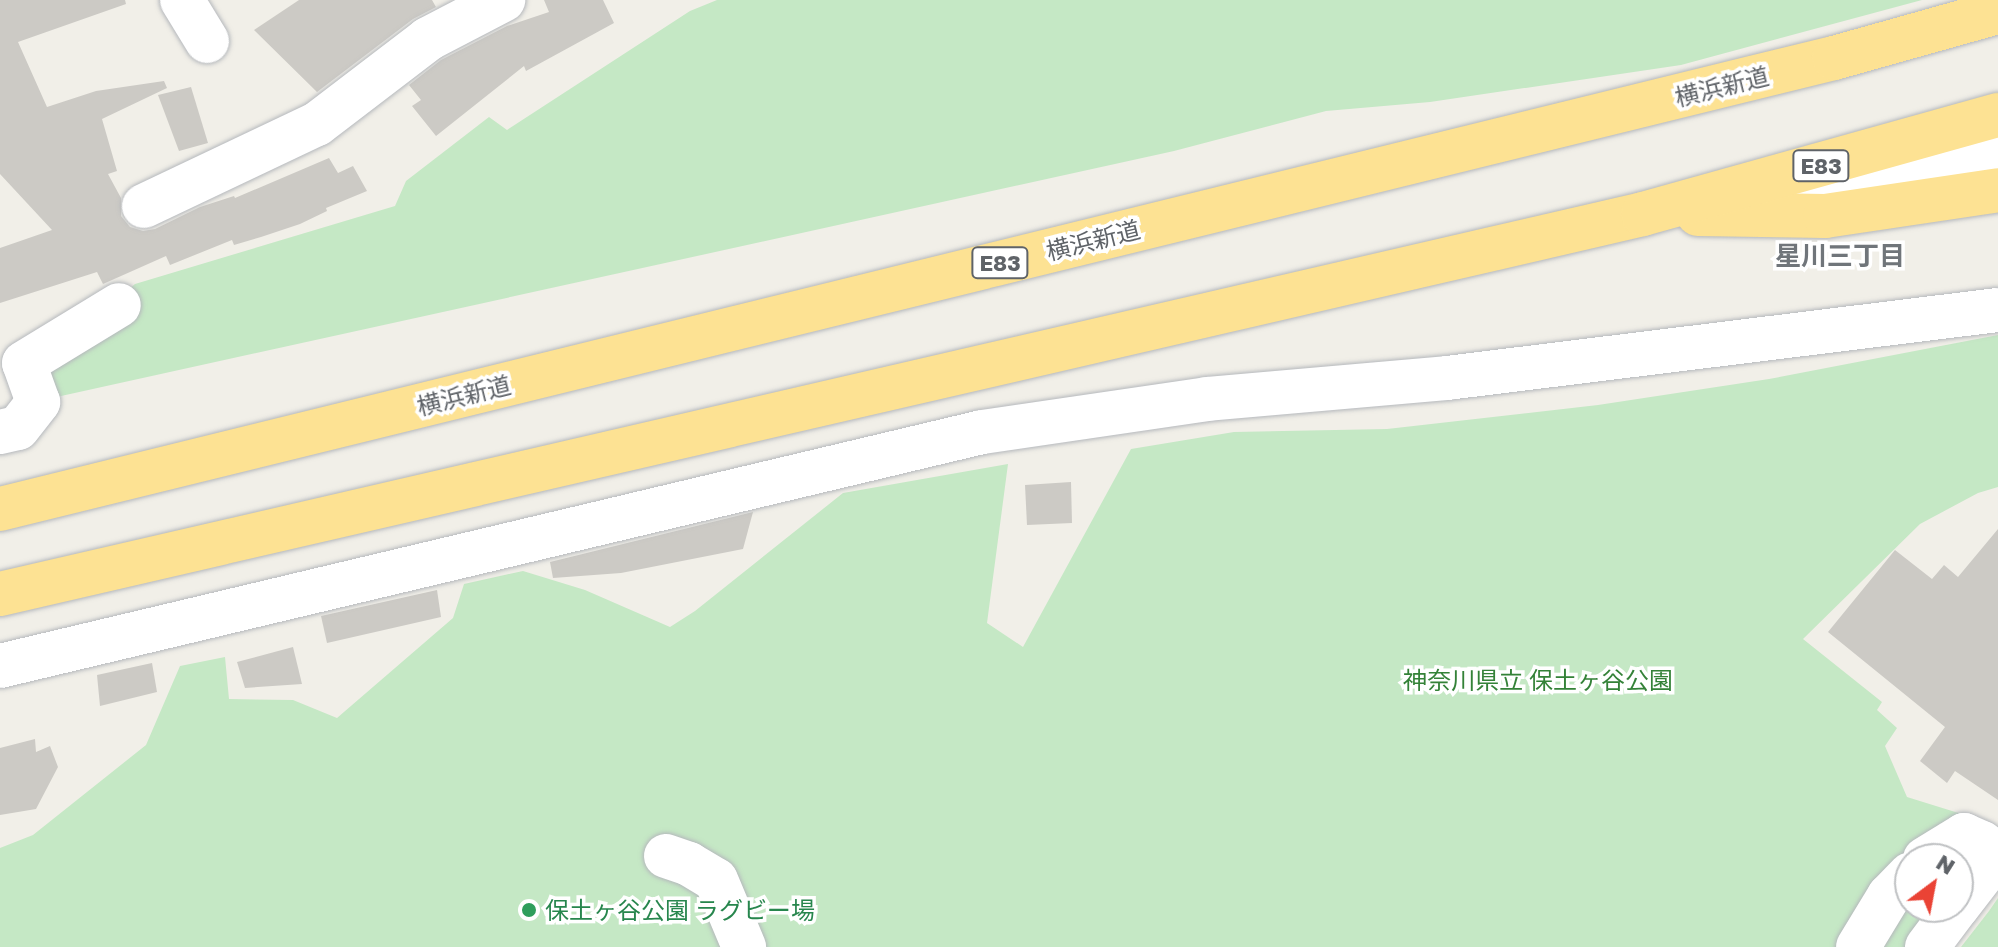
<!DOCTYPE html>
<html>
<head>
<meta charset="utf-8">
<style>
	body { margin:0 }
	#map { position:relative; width:1998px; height:947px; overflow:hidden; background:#f1efe8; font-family:"Golos Text","Noto Sans JP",sans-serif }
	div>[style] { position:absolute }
	.green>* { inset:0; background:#c5e8c5 }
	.building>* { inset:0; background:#cccac5 }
	.roads { filter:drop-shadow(0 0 2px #b5b8bc) drop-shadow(0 0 2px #b5b8bc) }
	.minor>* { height:44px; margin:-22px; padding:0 22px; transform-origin:22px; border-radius:22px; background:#fff }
	.highway>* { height:44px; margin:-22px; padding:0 22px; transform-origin:22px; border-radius:22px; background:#fde293 }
	.dots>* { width:22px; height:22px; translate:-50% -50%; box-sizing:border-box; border:4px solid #fff; border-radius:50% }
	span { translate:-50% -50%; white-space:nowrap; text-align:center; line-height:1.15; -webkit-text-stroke:7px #fff; paint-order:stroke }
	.shield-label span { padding:2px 6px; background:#fff; border:2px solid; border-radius:6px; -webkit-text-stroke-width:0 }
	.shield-label { font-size:22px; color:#5f6368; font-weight:700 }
	.street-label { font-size:24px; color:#5f6368 }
	.park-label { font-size:24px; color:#348238 }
	.leisure-label { font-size:24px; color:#27864d }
	.left { translate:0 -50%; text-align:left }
	.neighbourhood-label { font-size:26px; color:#70757a; font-weight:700 }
	.north { position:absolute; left:1894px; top:843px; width:80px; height:80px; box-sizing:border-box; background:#fff; border:2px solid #bfc1c3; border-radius:50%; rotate:32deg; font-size:22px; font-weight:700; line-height:32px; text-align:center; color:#5f6368 }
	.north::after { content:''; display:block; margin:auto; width:28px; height:36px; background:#ea4335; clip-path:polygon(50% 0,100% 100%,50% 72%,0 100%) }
</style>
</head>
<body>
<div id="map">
	<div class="green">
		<i style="clip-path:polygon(717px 0,1922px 0,1681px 65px,1430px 102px,1326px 111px,1174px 151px,52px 398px,49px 358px,135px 284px,395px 206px,406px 181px,489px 117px,507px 130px,690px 11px)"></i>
		<i style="clip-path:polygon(1998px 335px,1998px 487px,1978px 493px,1920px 524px,1803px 639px,1882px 702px,1877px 710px,1897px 728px,1885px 746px,1907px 797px,1981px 820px,1995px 829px,1958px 878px,1958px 859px,1910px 859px,1910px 907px,1936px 907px,1905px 947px,0 947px,0 848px,33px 835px,146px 745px,180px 666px,225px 657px,229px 699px,293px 700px,337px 718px,453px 618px,464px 584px,523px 571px,585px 590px,670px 627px,695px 611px,843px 493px,1008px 464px,987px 623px,1023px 647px,1131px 449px,1234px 432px,1387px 429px,1598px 405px,1769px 379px)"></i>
		<i style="clip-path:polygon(1998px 898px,1998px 947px,1961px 947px,1989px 911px)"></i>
	</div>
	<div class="building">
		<i style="clip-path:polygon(0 0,125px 0,126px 4px,18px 42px,47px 107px,96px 91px,164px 81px,167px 88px,102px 119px,117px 171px,108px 174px,121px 198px,121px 216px,130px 227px,143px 231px,155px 229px,200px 207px,234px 196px,235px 198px,329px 158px,338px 173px,353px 166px,367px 191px,326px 208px,327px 211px,300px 224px,261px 237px,234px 245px,232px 240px,170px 265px,166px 256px,103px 284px,97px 272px,0 303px,0 248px,52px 230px,0 174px)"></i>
		<i style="clip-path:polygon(299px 0,432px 0,436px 7px,413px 19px,317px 92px,254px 30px)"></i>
		<i style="clip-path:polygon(544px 0,603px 0,614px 23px,526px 71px,524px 66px,436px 136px,412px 106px,421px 100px,409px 85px,441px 60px,507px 26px,549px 12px)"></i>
		<i style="clip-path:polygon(191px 87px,208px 143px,179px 151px,158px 95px)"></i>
		<i style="clip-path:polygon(1071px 482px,1072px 523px,1027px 525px,1025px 485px)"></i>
		<i style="clip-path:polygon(753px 512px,743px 549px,621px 573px,553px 578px,550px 562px)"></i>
		<i style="clip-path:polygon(1998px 529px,1998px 800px,1955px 771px,1947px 783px,1920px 761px,1945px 727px,1828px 632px,1895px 550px,1932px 579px,1944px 565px,1958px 577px)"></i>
		<i style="clip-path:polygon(437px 590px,441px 617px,327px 643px,321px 616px)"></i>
		<i style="clip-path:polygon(293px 647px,302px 684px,245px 688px,237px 662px)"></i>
		<i style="clip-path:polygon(152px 663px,157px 692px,100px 706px,97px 675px)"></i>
		<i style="clip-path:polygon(35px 739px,36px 752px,50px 746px,58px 767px,36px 809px,0 815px,0 748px)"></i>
	</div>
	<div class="roads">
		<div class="minor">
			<i style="left:182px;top:0;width:48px;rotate:58.6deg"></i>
			<i style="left:144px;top:206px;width:191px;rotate:-25.4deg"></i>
			<i style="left:317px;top:124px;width:140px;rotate:-37.4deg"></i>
			<i style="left:428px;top:39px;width:85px;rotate:-27.5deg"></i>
			<i style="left:1787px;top:206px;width:218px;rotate:-14.6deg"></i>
			<i style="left:0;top:432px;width:18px;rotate:-13deg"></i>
			<i style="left:18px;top:428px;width:33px;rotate:-52deg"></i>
			<i style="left:38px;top:402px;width:41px;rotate:-109.7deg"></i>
			<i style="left:24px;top:363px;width:111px;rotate:-31.4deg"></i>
			<i style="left:0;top:666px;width:1009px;rotate:-13.4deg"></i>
			<i style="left:982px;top:432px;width:227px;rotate:-8.3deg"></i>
			<i style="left:1207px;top:399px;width:241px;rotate:-5deg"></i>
			<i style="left:1447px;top:378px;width:555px;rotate:-7.04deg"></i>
			<i style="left:666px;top:856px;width:24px;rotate:19deg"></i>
			<i style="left:689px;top:864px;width:31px;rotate:31deg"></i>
			<i style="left:716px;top:880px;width:73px;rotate:67.3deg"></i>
			<i style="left:1925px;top:859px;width:46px;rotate:-31.6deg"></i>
			<i style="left:1964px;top:835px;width:20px;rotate:24deg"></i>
			<i style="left:1982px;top:843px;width:19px;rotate:39deg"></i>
			<i style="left:1958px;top:906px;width:66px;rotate:-52.4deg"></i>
			<i style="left:1858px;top:947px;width:60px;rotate:-58.7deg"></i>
			<i style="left:1889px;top:896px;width:30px;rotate:-46deg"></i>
			<i style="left:1927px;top:947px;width:50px;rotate:-53.1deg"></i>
		</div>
		<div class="highway">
			<i style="left:1698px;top:214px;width:127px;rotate:0.9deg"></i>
			<i style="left:1825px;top:216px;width:175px;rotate:-8.5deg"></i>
			<i style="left:0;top:509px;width:1889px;rotate:-13.82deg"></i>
			<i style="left:1834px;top:58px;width:170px;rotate:-15.7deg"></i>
			<i style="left:0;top:594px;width:1686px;rotate:-13.02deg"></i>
			<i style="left:1643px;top:214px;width:369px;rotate:-15.6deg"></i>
		</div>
	</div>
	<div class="dots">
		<i style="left:529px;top:910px;background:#2e9e5b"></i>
	</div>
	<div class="shield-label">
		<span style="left:1821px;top:166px">E83</span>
		<span style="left:1000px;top:263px">E83</span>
	</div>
	<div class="street-label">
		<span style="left:1722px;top:86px;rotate:-14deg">横浜新道</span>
		<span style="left:1093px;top:240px;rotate:-14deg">横浜新道</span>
		<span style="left:464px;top:395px;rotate:-14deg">横浜新道</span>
	</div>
	<div class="park-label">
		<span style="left:1538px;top:680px">神奈川県立 保土ヶ谷公園</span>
	</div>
	<div class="leisure-label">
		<span class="left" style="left:545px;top:910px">保土ヶ谷公園 ラグビー場</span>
	</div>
	<div class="neighbourhood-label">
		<span style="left:1840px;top:256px">星川三丁目</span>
	</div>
	<div class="north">N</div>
</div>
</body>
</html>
